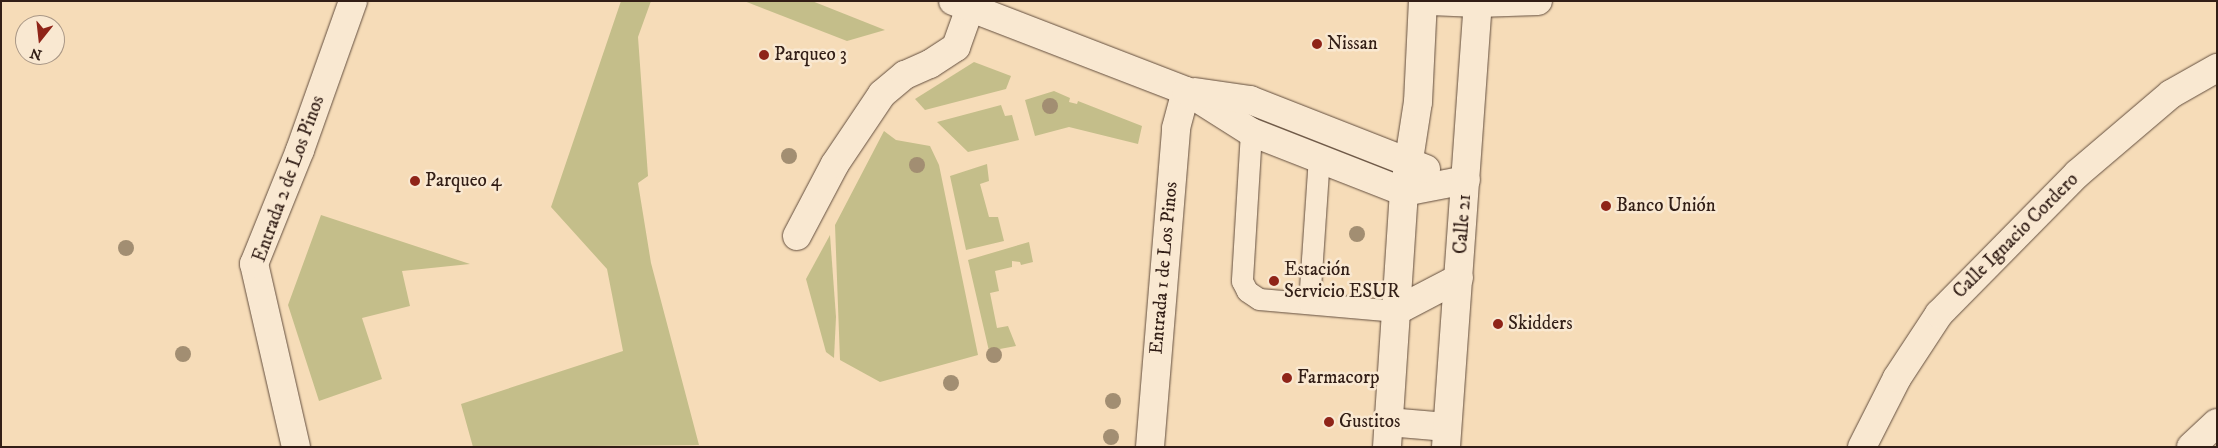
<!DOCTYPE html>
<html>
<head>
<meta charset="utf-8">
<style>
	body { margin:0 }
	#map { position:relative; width:2218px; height:448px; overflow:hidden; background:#f6dcb8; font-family:"IM FELL DW Pica",serif }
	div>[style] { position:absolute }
	.green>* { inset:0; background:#c4be8a }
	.roads { filter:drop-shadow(0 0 1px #634e3e) drop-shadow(0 0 1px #634e3e) }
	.lane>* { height:21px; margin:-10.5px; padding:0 10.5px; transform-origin:10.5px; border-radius:10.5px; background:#f9e8d1 }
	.street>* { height:28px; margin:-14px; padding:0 14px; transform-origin:14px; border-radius:14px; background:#f9e8d1 }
	.secondary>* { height:28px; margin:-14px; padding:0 14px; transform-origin:14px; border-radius:14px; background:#f9e8d1 }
	.trees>* { width:16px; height:16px; margin:-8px; border-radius:50%; background:#a28e72 }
	.dots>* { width:14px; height:14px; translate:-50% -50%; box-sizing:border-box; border:2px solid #f9e8d1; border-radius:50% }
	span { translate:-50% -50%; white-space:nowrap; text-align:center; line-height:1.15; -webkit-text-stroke:5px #f9e8d1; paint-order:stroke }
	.poi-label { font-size:19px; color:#321e16 }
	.left { translate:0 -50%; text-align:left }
	.street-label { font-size:19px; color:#321e16 }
	.frame { position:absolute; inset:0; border:2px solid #321e16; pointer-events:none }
	.north { position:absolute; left:15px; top:15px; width:50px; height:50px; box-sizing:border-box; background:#f9e8d1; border:1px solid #a99786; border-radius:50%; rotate:196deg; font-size:14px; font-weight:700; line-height:20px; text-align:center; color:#321e16 }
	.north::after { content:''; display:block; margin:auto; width:18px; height:22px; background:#8f2418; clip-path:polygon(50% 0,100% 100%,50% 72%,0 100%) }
</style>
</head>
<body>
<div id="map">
	<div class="green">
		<i style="clip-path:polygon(621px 1px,651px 1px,638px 37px,648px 176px,638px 183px,651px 263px,699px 445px,473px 447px,461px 404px,623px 351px,607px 269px,551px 207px)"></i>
		<i style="clip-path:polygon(744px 1px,812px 1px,885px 30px,847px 41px)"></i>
		<i style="clip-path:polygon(974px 62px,1011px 76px,1006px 89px,925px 110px,915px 99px)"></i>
		<i style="clip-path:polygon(1054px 91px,1070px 98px,1069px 102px,1077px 104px,1078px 101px,1142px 126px,1138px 144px,1069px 127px,1035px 136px,1025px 100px)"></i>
		<i style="clip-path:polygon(1001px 105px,1005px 116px,1012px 115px,1019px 140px,968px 152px,937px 122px)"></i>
		<i style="clip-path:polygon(884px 131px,896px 140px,930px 146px,939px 165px,978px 355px,880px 382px,840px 360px,835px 225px)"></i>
		<i style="clip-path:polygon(987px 164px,989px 181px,980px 184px,989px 217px,998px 217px,1004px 241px,966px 250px,950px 176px)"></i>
		<i style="clip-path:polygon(321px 215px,470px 264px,402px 271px,410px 306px,362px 318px,382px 379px,319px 401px,288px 305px)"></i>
		<i style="clip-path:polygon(830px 235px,836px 317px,834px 358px,826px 352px,806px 279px)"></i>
		<i style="clip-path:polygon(1029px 242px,1033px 262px,1021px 265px,1020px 262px,1012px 261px,1012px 267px,995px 271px,999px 291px,990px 293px,997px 328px,1008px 326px,1016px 346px,989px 351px,968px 260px)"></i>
	</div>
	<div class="roads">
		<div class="lane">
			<i style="left:1251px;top:132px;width:149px;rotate:93.5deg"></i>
			<i style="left:1242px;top:281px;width:11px;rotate:63deg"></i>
			<i style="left:1247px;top:291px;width:14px;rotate:34deg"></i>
			<i style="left:1259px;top:299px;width:138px;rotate:5deg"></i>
			<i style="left:1309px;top:303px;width:145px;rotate:-86.1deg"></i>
		</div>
		<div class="street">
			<i style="left:1478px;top:3px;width:60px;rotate:-1.9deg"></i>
			<i style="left:797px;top:236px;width:81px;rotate:-62.2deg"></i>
			<i style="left:835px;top:164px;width:84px;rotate:-56.1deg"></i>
			<i style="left:882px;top:94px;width:30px;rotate:-40deg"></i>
			<i style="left:905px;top:75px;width:27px;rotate:-24deg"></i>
			<i style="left:930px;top:64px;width:31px;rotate:-33deg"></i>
			<i style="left:956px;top:47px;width:41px;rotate:-70.3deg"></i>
			<i style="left:296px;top:447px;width:188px;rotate:-102.9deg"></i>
			<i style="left:254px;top:264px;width:123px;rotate:-68deg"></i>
			<i style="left:300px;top:150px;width:158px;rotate:-70.4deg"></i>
			<i style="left:1150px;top:447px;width:320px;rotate:-85.3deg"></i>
			<i style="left:1176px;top:128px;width:38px;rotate:-75deg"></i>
			<i style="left:1862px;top:447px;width:77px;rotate:-63.1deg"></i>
			<i style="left:1897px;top:378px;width:77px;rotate:-56.7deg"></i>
			<i style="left:1939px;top:314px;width:197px;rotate:-45.4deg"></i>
			<i style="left:2077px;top:174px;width:123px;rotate:-40.4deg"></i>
			<i style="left:2171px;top:94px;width:53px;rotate:-29.5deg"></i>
			<i style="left:2191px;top:447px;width:35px;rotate:-43deg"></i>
		</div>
		<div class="secondary">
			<i style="left:953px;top:1px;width:250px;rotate:21.1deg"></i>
			<i style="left:1186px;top:91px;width:77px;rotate:32.2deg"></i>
			<i style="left:1251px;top:132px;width:164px;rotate:21.4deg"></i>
			<i style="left:1404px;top:192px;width:63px;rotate:-11deg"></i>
			<i style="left:1430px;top:1px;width:48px;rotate:2.4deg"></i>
			<i style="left:1195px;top:92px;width:56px;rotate:8.3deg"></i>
			<i style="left:1250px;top:100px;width:189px;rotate:21.4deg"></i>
			<i style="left:1396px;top:311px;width:71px;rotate:-27.6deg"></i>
			<i style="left:1388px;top:422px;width:59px;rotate:4.8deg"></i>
			<i style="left:1387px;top:447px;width:256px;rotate:-86.2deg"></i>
			<i style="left:1404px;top:192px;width:91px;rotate:-81.2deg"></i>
			<i style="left:1418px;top:102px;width:101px;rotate:-87.2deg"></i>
			<i style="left:1446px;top:447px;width:447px;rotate:-85.9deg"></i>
		</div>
	</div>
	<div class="trees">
		<i style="left:1050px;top:106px"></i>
		<i style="left:789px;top:156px"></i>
		<i style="left:917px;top:165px"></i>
		<i style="left:1357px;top:234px"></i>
		<i style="left:126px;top:248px"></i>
		<i style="left:183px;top:354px"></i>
		<i style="left:994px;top:355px"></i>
		<i style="left:951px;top:383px"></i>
		<i style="left:1113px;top:401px"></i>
		<i style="left:1111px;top:437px"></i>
	</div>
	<div class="dots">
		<i style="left:1317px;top:44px;background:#8f2418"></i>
		<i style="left:764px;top:55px;background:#8f2418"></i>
		<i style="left:415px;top:181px;background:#8f2418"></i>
		<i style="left:1606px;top:206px;background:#8f2418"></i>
		<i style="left:1274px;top:281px;background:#8f2418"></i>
		<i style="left:1498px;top:324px;background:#8f2418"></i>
		<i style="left:1287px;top:378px;background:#8f2418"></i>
		<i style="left:1329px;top:422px;background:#8f2418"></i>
	</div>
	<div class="poi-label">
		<span class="left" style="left:1327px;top:44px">Nissan</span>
		<span class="left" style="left:774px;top:55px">Parqueo 3</span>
		<span class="left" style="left:425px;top:181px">Parqueo 4</span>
		<span class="left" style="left:1616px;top:206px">Banco Unión</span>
		<span class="left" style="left:1284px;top:281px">Estación<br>Servicio ESUR</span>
		<span class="left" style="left:1508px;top:324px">Skidders</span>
		<span class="left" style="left:1297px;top:378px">Farmacorp</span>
		<span class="left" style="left:1339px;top:422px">Gustitos</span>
	</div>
	<div class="street-label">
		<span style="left:289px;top:179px;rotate:-70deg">Entrada 2 de Los Pinos</span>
		<span style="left:1463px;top:224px;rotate:-86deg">Calle 21</span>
		<span style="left:2016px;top:236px;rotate:-45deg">Calle Ignacio Cordero</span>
		<span style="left:1164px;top:268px;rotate:-85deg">Entrada 1 de Los Pinos</span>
	</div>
	<div class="frame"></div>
	<div class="north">N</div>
</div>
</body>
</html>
